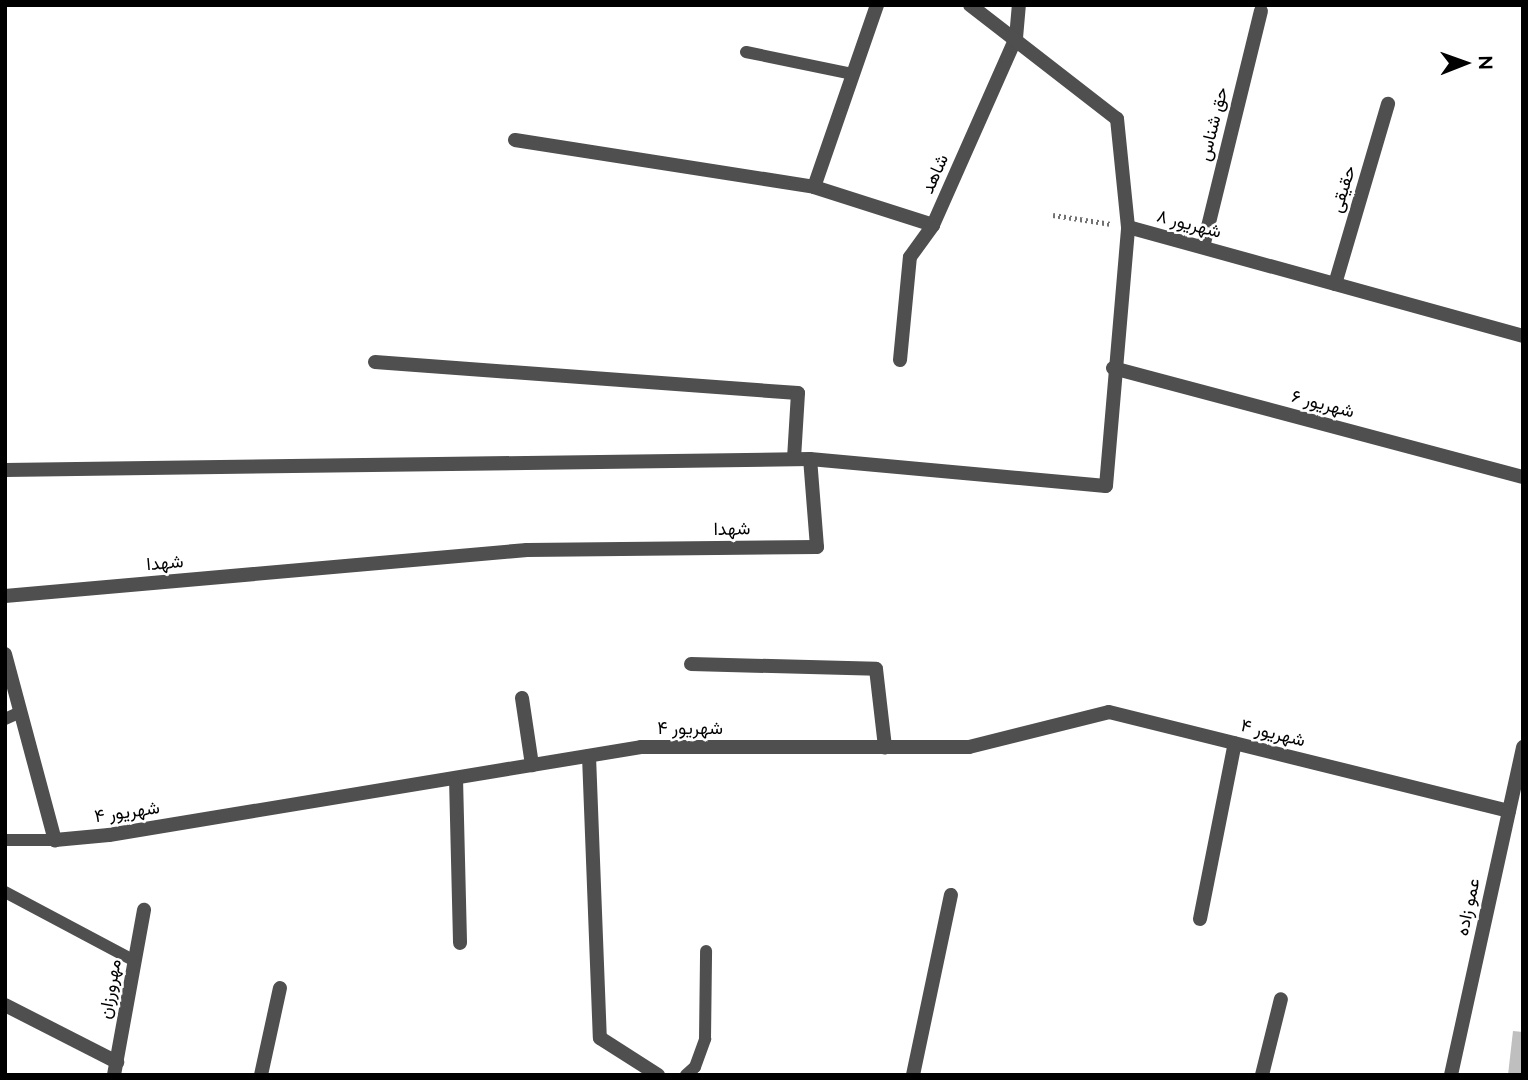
<!DOCTYPE html>
<html>
<head>
<meta charset="utf-8">
<style>
	body { margin:0 }
	#map { position:relative; width:1528px; height:1080px; overflow:hidden; background:#fff; font-family:Raleway,Vazirmatn,sans-serif }
	div>[style] { position:absolute }
	.building>* { inset:0; background:#bfbfbf }
	.path>* { height:4.5px; margin-top:-2.25px; transform-origin:0; background:repeating-linear-gradient(90deg,#717171 0 2px,transparent 0 5.5px) }
	.lane>* { height:12px; margin:-6px; padding:0 6px; transform-origin:6px; border-radius:6px; background:#4f4f4f }
	.street>* { height:14px; margin:-7px; padding:0 7px; transform-origin:7px; border-radius:7px; background:#4f4f4f }
	span { translate:-50% -50%; white-space:nowrap; text-align:center; line-height:1.15; -webkit-text-stroke:5px #fff; paint-order:stroke }
	.street-label { font-size:18px; color:#000 }
	.frame { position:absolute; inset:0; border:7px solid #000; pointer-events:none }
	.north { position:absolute; left:1430px; top:28px; width:70px; height:70px; -webkit-text-stroke:5px #fff; paint-order:stroke; rotate:89deg; font-size:19px; font-weight:700; line-height:28px; text-align:center; color:#000 }
	.north::after { content:''; display:block; margin:auto; width:24px; height:32px; background:#000; clip-path:polygon(50% 0,100% 100%,50% 72%,0 100%) }
</style>
</head>
<body>
<div id="map">
	<div class="building">
		<i style="clip-path:polygon(1513px 1031px,1523px 1032px,1523px 1075px,1508px 1075px)"></i>
	</div>
	<div class="path">
		<i style="left:1053px;top:215px;width:59px;rotate:8.8deg"></i>
	</div>
	<div class="lane">
		<i style="left:746px;top:52px;width:108px;rotate:11.7deg"></i>
		<i style="left:5px;top:719px;width:17px;rotate:-24deg"></i>
		<i style="left:5px;top:840px;width:50px"></i>
		<i style="left:5px;top:892px;width:147px;rotate:28deg"></i>
		<i style="left:686px;top:1075px;width:12px;rotate:-42deg"></i>
		<i style="left:695px;top:1067px;width:30px;rotate:-70deg"></i>
		<i style="left:705px;top:1039px;width:88px;rotate:-89.3deg"></i>
	</div>
	<div class="street">
		<i style="left:515px;top:140px;width:303px;rotate:8.9deg"></i>
		<i style="left:814px;top:187px;width:125px;rotate:17.7deg"></i>
		<i style="left:814px;top:187px;width:193px;rotate:-70.9deg"></i>
		<i style="left:1128px;top:227px;width:410px;rotate:15.4deg"></i>
		<i style="left:1203px;top:247px;width:243px;rotate:-76.2deg"></i>
		<i style="left:1335px;top:284px;width:188px;rotate:-73.6deg"></i>
		<i style="left:900px;top:360px;width:103px;rotate:-84.5deg"></i>
		<i style="left:910px;top:257px;width:39px;rotate:-54deg"></i>
		<i style="left:933px;top:225px;width:205px;rotate:-66.1deg"></i>
		<i style="left:1016px;top:38px;width:33px;rotate:-85deg"></i>
		<i style="left:375px;top:362px;width:424px;rotate:4.2deg"></i>
		<i style="left:798px;top:393px;width:66px;rotate:93.5deg"></i>
		<i style="left:1113px;top:368px;width:424px;rotate:14.9deg"></i>
		<i style="left:5px;top:470px;width:805px;rotate:-0.78deg"></i>
		<i style="left:5px;top:596px;width:524px;rotate:-5.04deg"></i>
		<i style="left:527px;top:550px;width:290px;rotate:-0.6deg"></i>
		<i style="left:817px;top:547px;width:88px;rotate:-94.5deg"></i>
		<i style="left:810px;top:459px;width:297px;rotate:5.2deg"></i>
		<i style="left:1106px;top:486px;width:260px;rotate:-85.1deg"></i>
		<i style="left:1128px;top:227px;width:109px;rotate:-95.8deg"></i>
		<i style="left:1117px;top:119px;width:186px;rotate:-142.2deg"></i>
		<i style="left:5px;top:654px;width:193px;rotate:75deg"></i>
		<i style="left:55px;top:840px;width:54px;rotate:-5.3deg"></i>
		<i style="left:109px;top:835px;width:539px;rotate:-9.39deg"></i>
		<i style="left:641px;top:747px;width:328px"></i>
		<i style="left:969px;top:747px;width:144px;rotate:-14deg"></i>
		<i style="left:1109px;top:712px;width:412px;rotate:13.9deg"></i>
		<i style="left:691px;top:664px;width:185px;rotate:1.5deg"></i>
		<i style="left:876px;top:669px;width:79px;rotate:83.4deg"></i>
		<i style="left:522px;top:698px;width:68px;rotate:81.5deg"></i>
		<i style="left:589px;top:756px;width:282px;rotate:87.8deg"></i>
		<i style="left:600px;top:1038px;width:69px;rotate:32.5deg"></i>
		<i style="left:456px;top:778px;width:165px;rotate:88.6deg"></i>
		<i style="left:1200px;top:919px;width:179px;rotate:-78.8deg"></i>
		<i style="left:5px;top:1005px;width:126px;rotate:27deg"></i>
		<i style="left:114px;top:1075px;width:168px;rotate:-79.7deg"></i>
		<i style="left:261px;top:1075px;width:89px;rotate:-77.7deg"></i>
		<i style="left:913px;top:1075px;width:184px;rotate:-78.1deg"></i>
		<i style="left:1262px;top:1075px;width:78px;rotate:-76deg"></i>
		<i style="left:1451px;top:1075px;width:336px;rotate:-77.6deg"></i>
	</div>
	<div class="street-label">
		<span style="left:1213px;top:124px;rotate:-76deg">حق شناس</span>
		<span style="left:935px;top:174px;rotate:-66deg">شاهد</span>
		<span style="left:1343px;top:189px;rotate:-73deg">حقیقی</span>
		<span style="left:1189px;top:224px;rotate:15deg">شهریور ۸</span>
		<span style="left:1323px;top:404px;rotate:15deg">شهریور ۶</span>
		<span style="left:732px;top:529px;rotate:-1deg">شهدا</span>
		<span style="left:165px;top:563px;rotate:-5deg">شهدا</span>
		<span style="left:690px;top:728px">شهریور ۴</span>
		<span style="left:1273px;top:733px;rotate:14deg">شهریور ۴</span>
		<span style="left:127px;top:812px;rotate:-8deg">شهریور ۴</span>
		<span style="left:1468px;top:907px;rotate:-78deg">عمو زاده</span>
		<span style="left:110px;top:989px;rotate:-80deg">مهرورزان</span>
	</div>
	<div class="frame"></div>
	<div class="north">N</div>
</div>
</body>
</html>
